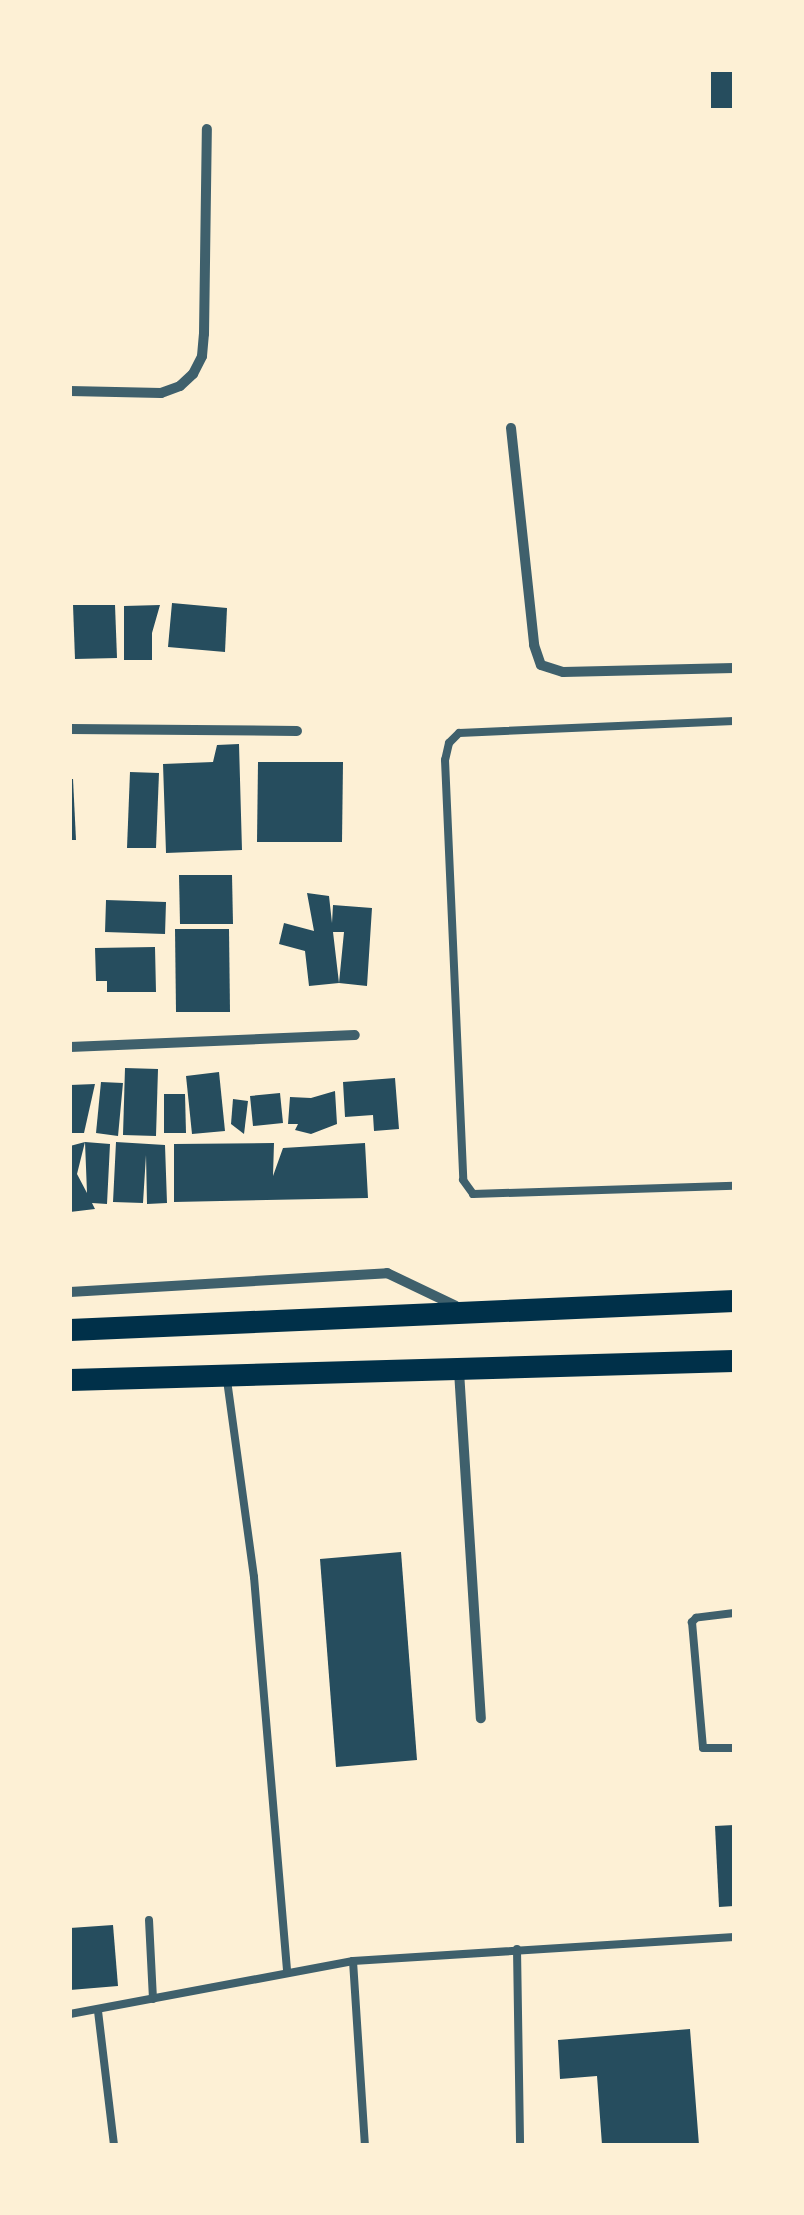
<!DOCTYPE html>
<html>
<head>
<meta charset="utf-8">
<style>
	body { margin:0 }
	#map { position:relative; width:804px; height:2215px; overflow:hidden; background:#fdf0d5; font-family:"Roboto Condensed",sans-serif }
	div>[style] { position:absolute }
	.building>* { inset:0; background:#264d5e }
	.service>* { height:8px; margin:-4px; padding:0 4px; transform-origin:4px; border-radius:4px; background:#3f606c }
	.minor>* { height:10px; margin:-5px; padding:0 5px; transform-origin:5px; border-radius:5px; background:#3f606c }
	.primary>* { height:22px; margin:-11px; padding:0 11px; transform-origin:11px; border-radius:11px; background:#003049 }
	span { translate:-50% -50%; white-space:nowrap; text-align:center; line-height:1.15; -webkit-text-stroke:8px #fdf0d5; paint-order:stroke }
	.frame { position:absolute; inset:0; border:72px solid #fdf0d5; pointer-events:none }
</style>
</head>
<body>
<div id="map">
	<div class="building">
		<i style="clip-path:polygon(711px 70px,734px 70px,734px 108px,711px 108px)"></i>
		<i style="clip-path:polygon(172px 603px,227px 608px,225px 652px,168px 647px)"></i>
		<i style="clip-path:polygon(73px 605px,115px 605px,117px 658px,75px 659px)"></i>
		<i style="clip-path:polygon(160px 605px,152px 633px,152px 660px,124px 660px,124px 606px)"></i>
		<i style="clip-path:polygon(239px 744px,242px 850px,166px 853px,163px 764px,213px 762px,217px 745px)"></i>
		<i style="clip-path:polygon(258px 762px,343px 762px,342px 842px,257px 842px)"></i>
		<i style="clip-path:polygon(130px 772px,159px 773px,156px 848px,127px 848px)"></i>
		<i style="clip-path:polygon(70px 779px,73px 779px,76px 840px,70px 840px)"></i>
		<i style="clip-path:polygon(179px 875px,232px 875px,233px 924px,180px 924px)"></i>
		<i style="clip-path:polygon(307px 893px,329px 896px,332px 923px,333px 905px,372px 908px,367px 986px,339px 983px,344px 932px,333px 932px,339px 983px,309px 986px,305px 951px,279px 944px,284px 923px,314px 931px)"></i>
		<i style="clip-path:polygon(106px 900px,166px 902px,165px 934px,105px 932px)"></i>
		<i style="clip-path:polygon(175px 929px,229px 929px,230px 1012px,176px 1012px)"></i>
		<i style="clip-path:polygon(155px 947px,156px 992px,107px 992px,107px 981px,96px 981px,95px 948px)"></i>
		<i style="clip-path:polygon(125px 1068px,158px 1069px,156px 1136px,123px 1135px)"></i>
		<i style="clip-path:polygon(219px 1072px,225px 1131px,192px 1134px,186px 1076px)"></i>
		<i style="clip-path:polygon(395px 1078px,399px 1129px,374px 1131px,373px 1115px,345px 1117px,343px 1082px)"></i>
		<i style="clip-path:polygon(101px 1082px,123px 1083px,118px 1136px,96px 1133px)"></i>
		<i style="clip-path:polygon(95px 1084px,84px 1133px,70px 1133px,70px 1085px)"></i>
		<i style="clip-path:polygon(335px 1091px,337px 1124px,311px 1134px,295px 1130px,298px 1124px,288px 1124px,290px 1097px,311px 1098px)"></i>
		<i style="clip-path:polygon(280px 1093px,283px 1123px,253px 1126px,250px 1096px)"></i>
		<i style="clip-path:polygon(164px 1094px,185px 1094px,186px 1133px,164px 1133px)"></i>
		<i style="clip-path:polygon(233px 1099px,248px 1101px,244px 1134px,231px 1124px)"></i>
		<i style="clip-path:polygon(85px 1142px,110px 1144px,107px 1204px,92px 1203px,95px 1209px,70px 1212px,70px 1146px,85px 1142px,77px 1174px,87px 1193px)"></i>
		<i style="clip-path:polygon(116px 1142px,165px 1145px,167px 1203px,147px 1204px,146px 1155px,143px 1203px,113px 1202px)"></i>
		<i style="clip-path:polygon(274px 1143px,273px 1176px,283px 1148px,365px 1143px,368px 1198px,174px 1202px,174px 1144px)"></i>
		<i style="clip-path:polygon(401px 1552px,417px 1760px,336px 1767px,320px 1559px)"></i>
		<i style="clip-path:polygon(734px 1825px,734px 1906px,719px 1907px,715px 1826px)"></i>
		<i style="clip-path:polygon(113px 1925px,118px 1986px,70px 1990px,70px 1928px)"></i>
		<i style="clip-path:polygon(690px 2029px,699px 2145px,602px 2145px,597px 2076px,560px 2079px,558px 2040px)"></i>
	</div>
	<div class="service">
		<i style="left:734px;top:721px;width:275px;rotate:177.5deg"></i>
		<i style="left:459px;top:733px;width:14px;rotate:135deg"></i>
		<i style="left:449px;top:743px;width:17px;rotate:103deg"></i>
		<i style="left:445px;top:760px;width:420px;rotate:87.5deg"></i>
		<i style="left:463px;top:1180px;width:17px;rotate:54deg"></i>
		<i style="left:473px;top:1194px;width:261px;rotate:-1.8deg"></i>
		<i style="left:227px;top:1380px;width:199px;rotate:82.2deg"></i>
		<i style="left:254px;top:1577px;width:394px;rotate:85.2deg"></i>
		<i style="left:734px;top:1613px;width:38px;rotate:173deg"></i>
		<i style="left:696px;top:1618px;width:6px;rotate:135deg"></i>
		<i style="left:692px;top:1622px;width:126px;rotate:85deg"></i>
		<i style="left:703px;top:1748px;width:31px"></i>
		<i style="left:149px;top:1920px;width:79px;rotate:87.1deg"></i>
		<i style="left:517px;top:1949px;width:196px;rotate:89.1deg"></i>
		<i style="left:353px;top:1961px;width:184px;rotate:86.3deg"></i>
		<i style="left:98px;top:2011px;width:135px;rotate:83.2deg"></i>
		<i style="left:70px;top:2014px;width:288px;rotate:-10.6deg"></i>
		<i style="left:353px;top:1961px;width:382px;rotate:-3.6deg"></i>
	</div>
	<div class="minor">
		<i style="left:70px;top:391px;width:91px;rotate:1.3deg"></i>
		<i style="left:161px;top:393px;width:20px;rotate:-20deg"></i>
		<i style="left:180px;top:386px;width:18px;rotate:-43deg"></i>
		<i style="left:193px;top:374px;width:20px;rotate:-63deg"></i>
		<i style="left:202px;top:356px;width:22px;rotate:-85deg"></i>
		<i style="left:204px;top:334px;width:205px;rotate:-89.2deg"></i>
		<i style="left:511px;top:428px;width:218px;rotate:83.9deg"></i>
		<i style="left:534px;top:645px;width:21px;rotate:71deg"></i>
		<i style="left:541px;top:665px;width:23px;rotate:18deg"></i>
		<i style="left:563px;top:672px;width:171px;rotate:-1.3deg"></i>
		<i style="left:70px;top:729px;width:227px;rotate:0.5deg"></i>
		<i style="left:70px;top:1047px;width:285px;rotate:-2.4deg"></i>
		<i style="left:70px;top:1292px;width:318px;rotate:-3.4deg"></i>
		<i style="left:387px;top:1273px;width:76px;rotate:25.6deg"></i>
		<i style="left:459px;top:1371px;width:348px;rotate:86.4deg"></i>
	</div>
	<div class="primary">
		<i style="left:70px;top:1330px;width:665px;rotate:-2.5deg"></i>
		<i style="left:70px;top:1380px;width:664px;rotate:-1.64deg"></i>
	</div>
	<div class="frame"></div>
</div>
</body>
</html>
